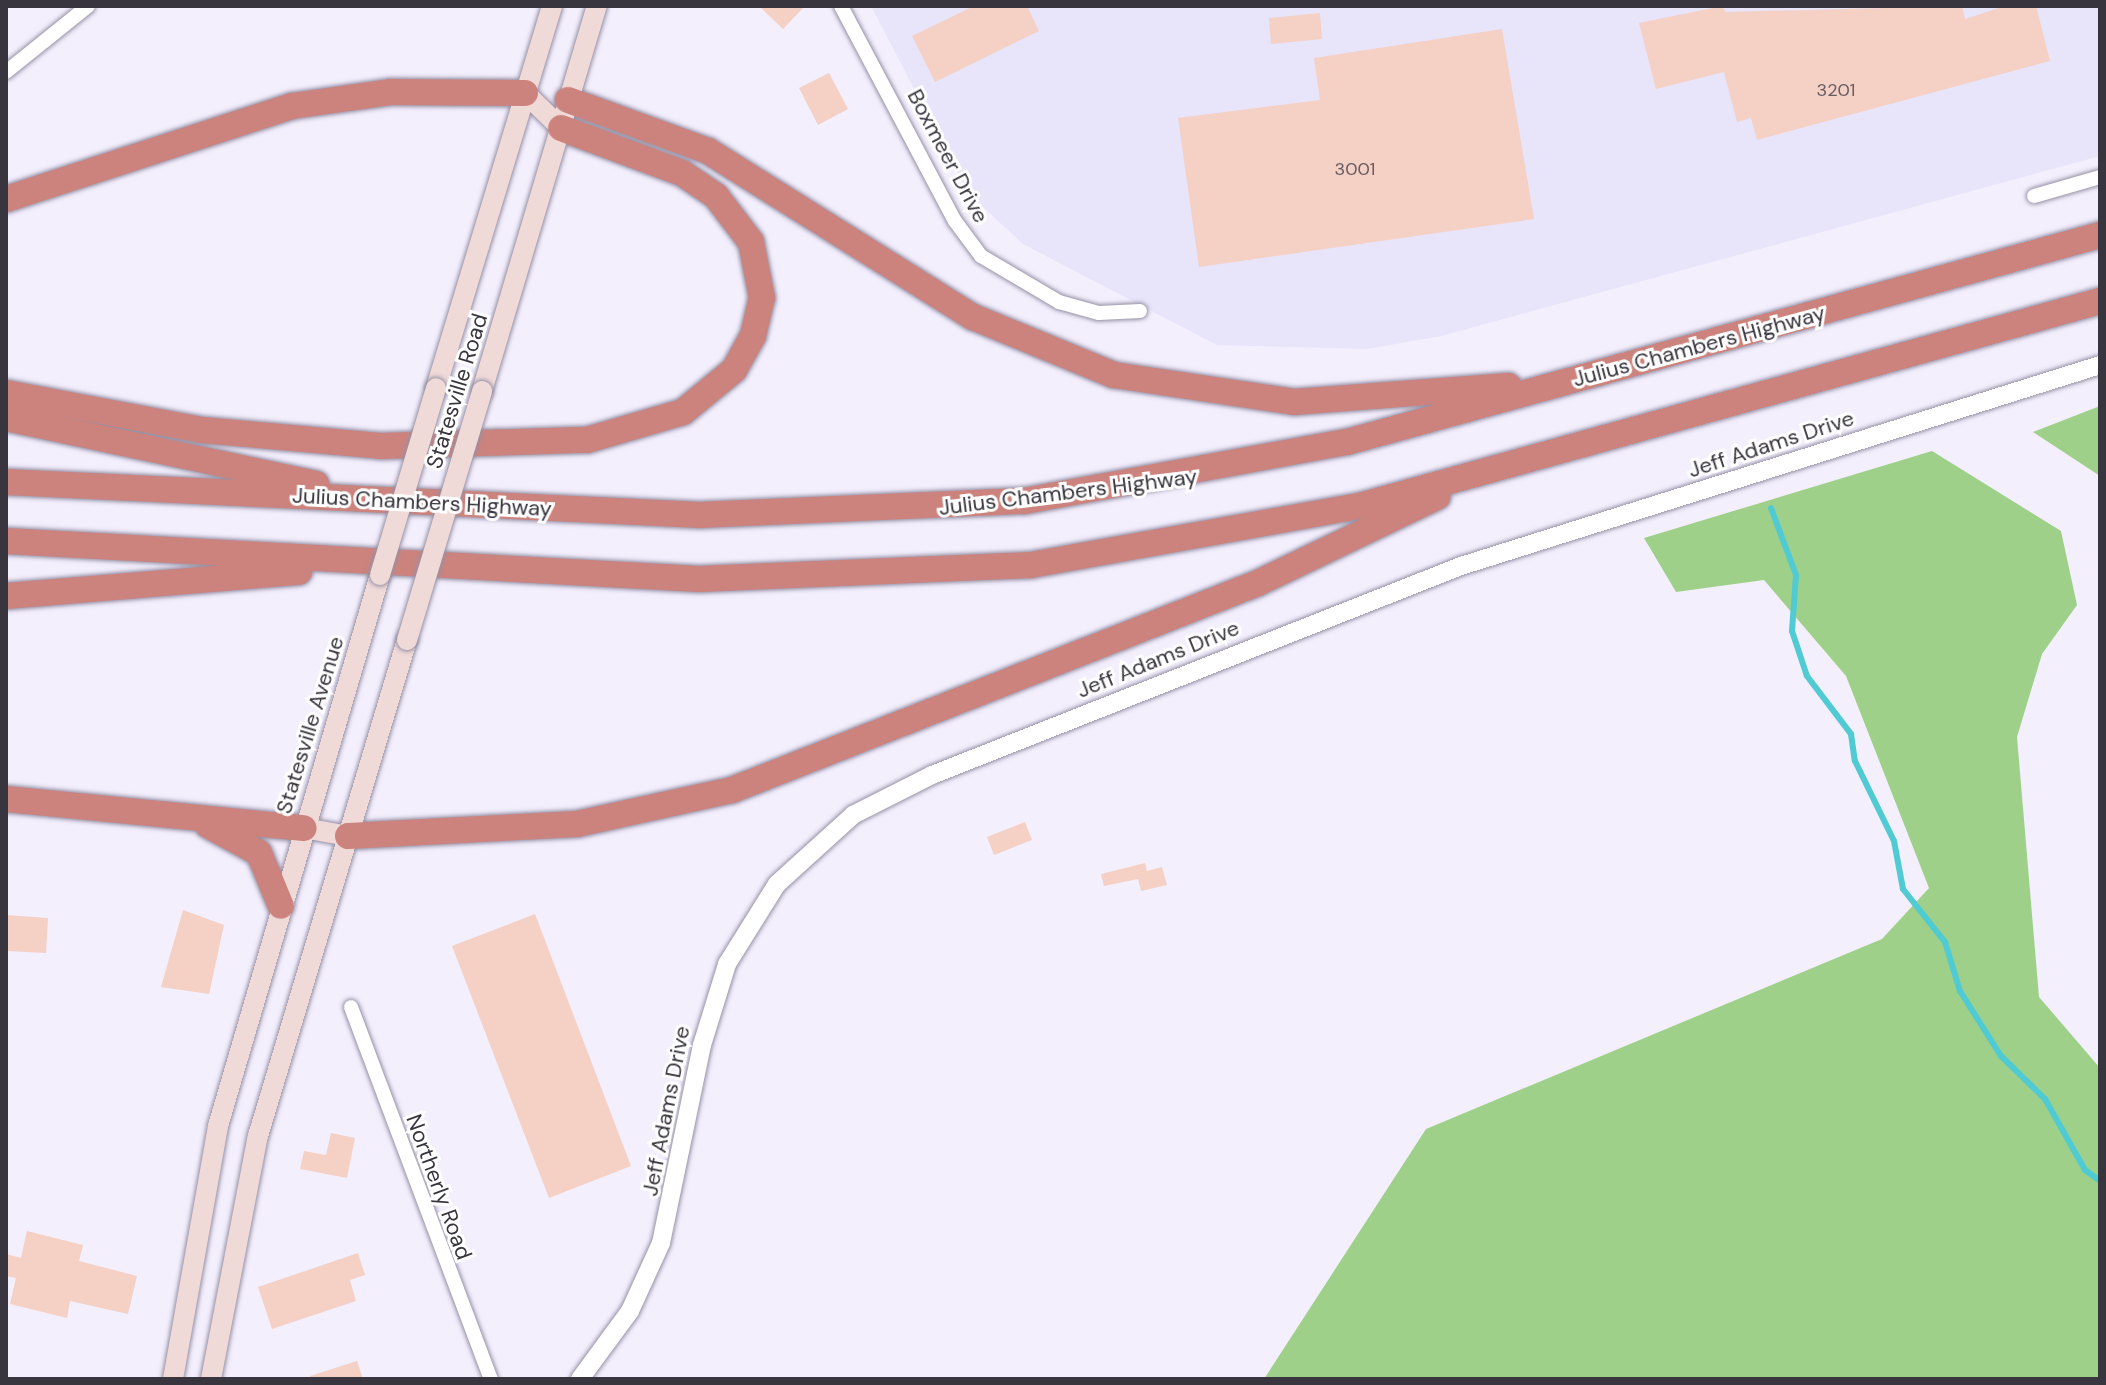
<!DOCTYPE html>
<html>
<head>
<meta charset="utf-8">
<style>
	body { margin:0 }
	#map { position:relative; width:2106px; height:1385px; overflow:hidden; background:#f3effd; font-family:"DM Sans",sans-serif }
	div>[style] { position:absolute }
	.industrial>* { inset:0; background:#e8e4fa }
	.forest>* { inset:0; background:#9fd089 }
	.stream>* { height:6px; margin:-3px; padding:0 3px; transform-origin:3px; border-radius:3px; background:#50cbd3 }
	.building>* { inset:0; background:#f4d0c5 }
	.roads { filter:drop-shadow(0 0 2px #9690a5) drop-shadow(0 0 2px #9690a5) }
	.minor>* { height:14px; margin:-7px; padding:0 7px; transform-origin:7px; border-radius:7px; background:#fff }
	.tertiary>* { height:18px; margin:-9px; padding:0 9px; transform-origin:9px; border-radius:9px; background:#fff }
	.secondary>* { height:20px; margin:-10px; padding:0 10px; transform-origin:10px; border-radius:10px; background:#f0dad8 }
	.motorway>* { height:26px; margin:-13px; padding:0 13px; transform-origin:13px; border-radius:13px; background:#cc837d }
	.bridges { filter:drop-shadow(0 0 2px #9690a5) drop-shadow(0 0 2px #9690a5) }
	.secondary-bridge>* { height:20px; margin:-10px; padding:0 10px; transform-origin:10px; border-radius:10px; background:#f0dad8 }
	span { translate:-50% -50%; white-space:nowrap; text-align:center; line-height:1.15; -webkit-text-stroke:6px #fff; paint-order:stroke }
	.number-label { font-size:18px; color:#675c60 }
	.number-label span { -webkit-text-stroke-width:0 }
	.street-label { font-size:22px; color:#38353e }
	.frame { position:absolute; inset:0; border:8px solid #38353e; pointer-events:none }
</style>
</head>
<body>
<div id="map">
	<div class="industrial">
		<i style="clip-path:polygon(871px 6px,2100px 6px,2100px 156px,1441px 336px,1367px 349px,1217px 345px,1023px 244px,969px 194px)"></i>
	</div>
	<div class="forest">
		<i style="clip-path:polygon(2100px 406px,2100px 476px,2033px 432px)"></i>
		<i style="clip-path:polygon(1932px 451px,2061px 531px,2077px 605px,2042px 654px,2017px 737px,2039px 997px,2100px 1068px,2100px 1379px,1264px 1379px,1426px 1129px,1882px 939px,1929px 888px,1846px 676px,1764px 580px,1676px 592px,1644px 538px)"></i>
	</div>
	<div class="stream">
		<i style="left:1771px;top:508px;width:72px;rotate:69.5deg"></i>
		<i style="left:1796px;top:575px;width:56px;rotate:94.1deg"></i>
		<i style="left:1792px;top:631px;width:47px;rotate:71.6deg"></i>
		<i style="left:1807px;top:676px;width:73px;rotate:52.8deg"></i>
		<i style="left:1851px;top:734px;width:27px;rotate:82deg"></i>
		<i style="left:1855px;top:761px;width:89px;rotate:64deg"></i>
		<i style="left:1894px;top:841px;width:49px;rotate:79.4deg"></i>
		<i style="left:1903px;top:889px;width:68px;rotate:51.6deg"></i>
		<i style="left:1945px;top:942px;width:51px;rotate:73deg"></i>
		<i style="left:1960px;top:991px;width:77px;rotate:57.8deg"></i>
		<i style="left:2001px;top:1056px;width:62px;rotate:44.3deg"></i>
		<i style="left:2045px;top:1099px;width:81px;rotate:60.6deg"></i>
		<i style="left:2085px;top:1170px;width:19px;rotate:36deg"></i>
	</div>
	<div class="building">
		<i style="clip-path:polygon(759px 6px,805px 6px,783px 29px)"></i>
		<i style="clip-path:polygon(974px 6px,1027px 6px,1039px 31px,935px 82px,912px 36px)"></i>
		<i style="clip-path:polygon(1723px 6px,1725px 12px,1962px 6px,1965px 19px,2005px 6px,2036px 6px,2050px 61px,1757px 140px,1751px 118px,1737px 122px,1724px 72px,1656px 89px,1639px 23px)"></i>
		<i style="clip-path:polygon(1320px 13px,1322px 39px,1271px 44px,1269px 18px)"></i>
		<i style="clip-path:polygon(1502px 29px,1534px 219px,1199px 267px,1178px 118px,1320px 100px,1314px 58px)"></i>
		<i style="clip-path:polygon(829px 73px,848px 109px,818px 125px,799px 88px)"></i>
		<i style="clip-path:polygon(1025px 822px,1032px 840px,994px 855px,987px 837px)"></i>
		<i style="clip-path:polygon(1145px 863px,1147px 871px,1162px 867px,1167px 885px,1141px 891px,1138px 879px,1104px 886px,1101px 874px)"></i>
		<i style="clip-path:polygon(183px 910px,224px 925px,209px 994px,161px 987px)"></i>
		<i style="clip-path:polygon(535px 914px,631px 1166px,549px 1198px,452px 946px)"></i>
		<i style="clip-path:polygon(6px 915px,48px 918px,46px 953px,6px 951px)"></i>
		<i style="clip-path:polygon(331px 1133px,355px 1138px,347px 1178px,300px 1169px,304px 1151px,326px 1155px)"></i>
		<i style="clip-path:polygon(27px 1231px,83px 1245px,79px 1261px,137px 1276px,128px 1314px,70px 1301px,67px 1318px,10px 1304px,16px 1278px,6px 1276px,6px 1254px,21px 1258px)"></i>
		<i style="clip-path:polygon(358px 1253px,365px 1275px,350px 1280px,356px 1301px,272px 1329px,258px 1287px)"></i>
		<i style="clip-path:polygon(357px 1361px,363px 1379px,311px 1379px,310px 1376px)"></i>
	</div>
	<div class="roads">
		<div class="minor">
			<i style="left:841px;top:6px;width:243px;rotate:62.1deg"></i>
			<i style="left:955px;top:221px;width:44px;rotate:53.4deg"></i>
			<i style="left:981px;top:256px;width:91px;rotate:30.5deg"></i>
			<i style="left:1059px;top:302px;width:41px;rotate:15.4deg"></i>
			<i style="left:1099px;top:313px;width:41px;rotate:-2.8deg"></i>
			<i style="left:6px;top:72px;width:105px;rotate:-38.8deg"></i>
			<i style="left:2034px;top:196px;width:69px;rotate:-16.1deg"></i>
			<i style="left:351px;top:1007px;width:397px;rotate:69.4deg"></i>
		</div>
		<div class="tertiary">
			<i style="left:580px;top:1379px;width:84px;rotate:-53.7deg"></i>
			<i style="left:630px;top:1311px;width:75px;rotate:-65.5deg"></i>
			<i style="left:661px;top:1243px;width:202px;rotate:-78.3deg"></i>
			<i style="left:702px;top:1045px;width:85px;rotate:-72.8deg"></i>
			<i style="left:727px;top:964px;width:94px;rotate:-58deg"></i>
			<i style="left:777px;top:884px;width:103px;rotate:-42.2deg"></i>
			<i style="left:853px;top:815px;width:89px;rotate:-26.9deg"></i>
			<i style="left:932px;top:775px;width:569px;rotate:-21.56deg"></i>
			<i style="left:1461px;top:566px;width:670px;rotate:-17.46deg"></i>
		</div>
		<div class="secondary">
			<i style="left:525px;top:93px;width:50px;rotate:44.2deg"></i>
			<i style="left:436px;top:388px;width:399px;rotate:-73.1deg"></i>
			<i style="left:482px;top:391px;width:402px;rotate:-73.4deg"></i>
			<i style="left:304px;top:828px;width:45px;rotate:10.3deg"></i>
			<i style="left:173px;top:1379px;width:257px;rotate:-79.9deg"></i>
			<i style="left:218px;top:1126px;width:574px;rotate:-73.62deg"></i>
			<i style="left:211px;top:1379px;width:248px;rotate:-79.1deg"></i>
			<i style="left:258px;top:1136px;width:518px;rotate:-73.28deg"></i>
		</div>
		<div class="motorway">
			<i style="left:568px;top:100px;width:149px;rotate:20deg"></i>
			<i style="left:708px;top:151px;width:313px;rotate:32.1deg"></i>
			<i style="left:973px;top:317px;width:152px;rotate:22.4deg"></i>
			<i style="left:1114px;top:375px;width:182px;rotate:8.5deg"></i>
			<i style="left:1294px;top:402px;width:215px;rotate:-4.3deg"></i>
			<i style="left:6px;top:199px;width:301px;rotate:-18deg"></i>
			<i style="left:292px;top:106px;width:99px;rotate:-8.1deg"></i>
			<i style="left:390px;top:92px;width:135px;rotate:0.4deg"></i>
			<i style="left:6px;top:393px;width:199px;rotate:10.7deg"></i>
			<i style="left:202px;top:430px;width:179px;rotate:5.1deg"></i>
			<i style="left:380px;top:446px;width:207px;rotate:-1.7deg"></i>
			<i style="left:587px;top:440px;width:100px;rotate:-16.3deg"></i>
			<i style="left:683px;top:412px;width:66px;rotate:-39.5deg"></i>
			<i style="left:734px;top:370px;width:39px;rotate:-61deg"></i>
			<i style="left:753px;top:336px;width:39px;rotate:-77deg"></i>
			<i style="left:762px;top:298px;width:57px;rotate:-101.1deg"></i>
			<i style="left:751px;top:242px;width:58px;rotate:-127.3deg"></i>
			<i style="left:716px;top:196px;width:41px;rotate:-145.9deg"></i>
			<i style="left:682px;top:173px;width:129px;rotate:-159.6deg"></i>
			<i style="left:6px;top:418px;width:317px;rotate:12deg"></i>
			<i style="left:6px;top:482px;width:695px;rotate:2.72deg"></i>
			<i style="left:700px;top:515px;width:324px;rotate:-2.5deg"></i>
			<i style="left:1024px;top:501px;width:328px;rotate:-10.4deg"></i>
			<i style="left:1347px;top:442px;width:781px;rotate:-15.37deg"></i>
			<i style="left:6px;top:541px;width:694px;rotate:3.14deg"></i>
			<i style="left:699px;top:579px;width:332px;rotate:-2.4deg"></i>
			<i style="left:1031px;top:565px;width:337px;rotate:-10.2deg"></i>
			<i style="left:1363px;top:505px;width:765px;rotate:-15.47deg"></i>
			<i style="left:6px;top:596px;width:294px;rotate:-4.7deg"></i>
			<i style="left:6px;top:799px;width:299px;rotate:5.6deg"></i>
			<i style="left:208px;top:825px;width:58px;rotate:28.8deg"></i>
			<i style="left:259px;top:853px;width:57px;rotate:67.5deg"></i>
			<i style="left:348px;top:836px;width:229px;rotate:-3deg"></i>
			<i style="left:577px;top:824px;width:159px;rotate:-12.4deg"></i>
			<i style="left:732px;top:790px;width:565px;rotate:-21.48deg"></i>
			<i style="left:1258px;top:583px;width:199px;rotate:-25.7deg"></i>
		</div>
	</div>
	<div class="bridges">
		<div class="secondary-bridge">
			<i style="left:380px;top:575px;width:195px;rotate:-73.3deg"></i>
			<i style="left:407px;top:640px;width:260px;rotate:-73.2deg"></i>
		</div>
	</div>
	<div class="number-label">
		<span style="left:1836px;top:90px">3201</span>
		<span style="left:1355px;top:169px">3001</span>
	</div>
	<div class="street-label">
		<span style="left:948px;top:156px;rotate:62deg">Boxmeer Drive</span>
		<span style="left:1699px;top:346px;rotate:-15deg">Julius Chambers Highway</span>
		<span style="left:457px;top:391px;rotate:-73deg">Statesville Road</span>
		<span style="left:1771px;top:444px;rotate:-18deg">Jeff Adams Drive</span>
		<span style="left:1068px;top:492px;rotate:-7deg">Julius Chambers Highway</span>
		<span style="left:422px;top:502px;rotate:3deg">Julius Chambers Highway</span>
		<span style="left:1158px;top:659px;rotate:-22deg">Jeff Adams Drive</span>
		<span style="left:310px;top:725px;rotate:-73deg">Statesville Avenue</span>
		<span style="left:666px;top:1111px;rotate:-79deg">Jeff Adams Drive</span>
		<span style="left:439px;top:1187px;rotate:70deg">Northerly Road</span>
	</div>
	<div class="frame"></div>
</div>
</body>
</html>
